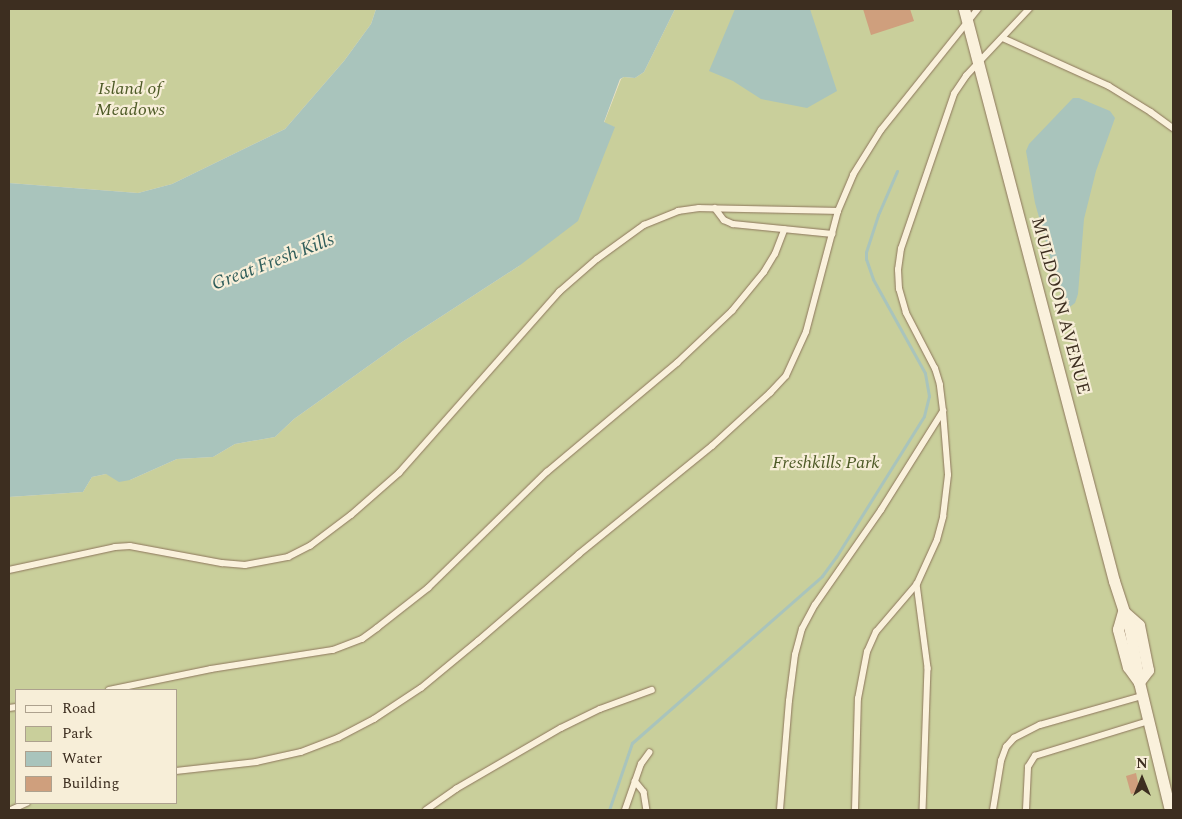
<!DOCTYPE html>
<html>
<head>
<meta charset="utf-8">
<style>
	body { margin:0 }
	#map { position:relative; width:1182px; height:819px; overflow:hidden; background:#f0e4c8; font-family:Spectral,serif }
	div>[style] { position:absolute }
	.green>* { inset:0; background:#c9cf9b }
	.water>* { inset:0; background:#a9c4bc }
	.stream>* { height:3px; margin:-1.5px; padding:0 1.5px; transform-origin:1.5px; border-radius:1.5px; background:#a9c4bc }
	.building>* { inset:0; background:#cf9f7d }
	.roads { filter:drop-shadow(0 0 1px #8d765c) drop-shadow(0 0 1px #8d765c) }
	.service>* { height:5.5px; margin:-2.75px; padding:0 2.75px; transform-origin:2.75px; border-radius:2.75px; background:#faf1dc }
	.minor>* { height:11px; margin:-5.5px; padding:0 5.5px; transform-origin:5.5px; border-radius:5.5px; background:#faf1dc }
	span { translate:-50% -50%; white-space:nowrap; text-align:center; line-height:1.15; -webkit-text-stroke:4.5px #f7eed8; paint-order:stroke }
	.park-label { font-size:18px; color:#4d5a26; font-style:italic }
	.street-label { font-size:18px; color:#3d2e20 }
	.water-label { font-size:19px; color:#2f5d5a; font-style:italic }
	.frame { position:absolute; inset:0; border:10px solid #3d2e20; pointer-events:none }
	.legend { position:absolute; left:15px; top:689px; width:162px; height:115px; box-sizing:border-box; background:#f7eed8; border:1px solid #ada18e; margin:0; padding:6px 9px; list-style:none; font-size:15px; color:#3d2e20 }
	.legend li { display:flex; align-items:center; gap:10px; height:25px }
	.legend b { width:25px; border:1px solid #ada18e }
	.north { position:absolute; left:1117px; top:754px; width:50px; height:50px; -webkit-text-stroke:4px #f7eed8; paint-order:stroke; rotate:0deg; font-size:14px; font-weight:700; line-height:20px; text-align:center; color:#3d2e20 }
	.north::after { content:''; display:block; margin:auto; width:18px; height:22px; background:#3d2e20; clip-path:polygon(50% 0,100% 100%,50% 72%,0 100%) }
</style>
</head>
<body>
<div id="map">
	<div class="green">
		<i style="clip-path:polygon(9px 9px,376px 9px,371px 24px,344px 61px,285px 129px,172px 184px,138px 193px,9px 183px)"></i>
		<i style="clip-path:polygon(evenodd,675px 9px,1173px 9px,1173px 810px,9px 810px,9px 497px,83px 492px,92px 477px,106px 474px,130px 480px,177px 459px,213px 457px,235px 444px,275px 437px,294px 419px,402px 342px,519px 266px,614px 127px,604px 123px,621px 79px,624px 77px,635px 78px,644px 72px,675px 9px,16px 690px,176px 690px,176px 803px,16px 803px,16px 690px)"></i>
	</div>
	<div class="water">
		<i style="clip-path:polygon(376px 9px,675px 9px,644px 72px,635px 78px,624px 77px,620px 79px,604px 122px,615px 127px,578px 221px,519px 266px,402px 342px,294px 419px,275px 437px,235px 444px,213px 457px,177px 459px,130px 480px,119px 482px,106px 474px,92px 477px,83px 492px,9px 497px,9px 183px,138px 193px,172px 184px,285px 129px,344px 61px,371px 24px)"></i>
		<i style="clip-path:polygon(735px 9px,810px 9px,837px 91px,807px 108px,761px 99px,733px 81px,709px 71px)"></i>
		<i style="clip-path:polygon(1073px 98px,1079px 98px,1110px 111px,1115px 118px,1096px 171px,1084px 219px,1078px 294px,1075px 303px,1067px 309px,1063px 303px,1035px 203px,1026px 151px,1029px 144px)"></i>
	</div>
	<div class="stream">
		<i style="left:609px;top:810px;width:71px;rotate:-71.1deg"></i>
		<i style="left:632px;top:743px;width:253px;rotate:-41.3deg"></i>
		<i style="left:822px;top:576px;width:24px;rotate:-54deg"></i>
		<i style="left:836px;top:557px;width:166px;rotate:-58deg"></i>
		<i style="left:924px;top:416px;width:21px;rotate:-76deg"></i>
		<i style="left:929px;top:396px;width:23px;rotate:-100deg"></i>
		<i style="left:925px;top:373px;width:107px;rotate:-119deg"></i>
		<i style="left:873px;top:279px;width:21px;rotate:-109deg"></i>
		<i style="left:866px;top:259px;width:7px;rotate:-90deg"></i>
		<i style="left:866px;top:252px;width:39px;rotate:-72deg"></i>
		<i style="left:878px;top:215px;width:48px;rotate:-66.6deg"></i>
	</div>
	<div class="building">
		<i style="clip-path:polygon(863px 9px,910px 9px,914px 21px,871px 35px)"></i>
		<i style="clip-path:polygon(1136px 773px,1140px 792px,1131px 794px,1126px 776px)"></i>
	</div>
	<div class="roads">
		<div class="service">
			<i style="left:1003px;top:38px;width:116px;rotate:24.4deg"></i>
			<i style="left:1109px;top:86px;width:49px;rotate:31.8deg"></i>
			<i style="left:1151px;top:112px;width:27px;rotate:36deg"></i>
			<i style="left:715px;top:208px;width:15px;rotate:53deg"></i>
			<i style="left:724px;top:220px;width:10px;rotate:24deg"></i>
			<i style="left:733px;top:224px;width:100px;rotate:5.7deg"></i>
			<i style="left:9px;top:570px;width:108px;rotate:-12.2deg"></i>
			<i style="left:115px;top:547px;width:15px;rotate:-4deg"></i>
			<i style="left:130px;top:546px;width:94px;rotate:10.5deg"></i>
			<i style="left:222px;top:563px;width:23px;rotate:5deg"></i>
			<i style="left:245px;top:565px;width:44px;rotate:-10.5deg"></i>
			<i style="left:288px;top:557px;width:25px;rotate:-27deg"></i>
			<i style="left:310px;top:546px;width:51px;rotate:-37.1deg"></i>
			<i style="left:351px;top:515px;width:64px;rotate:-41.2deg"></i>
			<i style="left:399px;top:473px;width:242px;rotate:-48.5deg"></i>
			<i style="left:559px;top:292px;width:50px;rotate:-41deg"></i>
			<i style="left:597px;top:259px;width:58px;rotate:-35.9deg"></i>
			<i style="left:644px;top:225px;width:37px;rotate:-22deg"></i>
			<i style="left:678px;top:211px;width:21px;rotate:-8deg"></i>
			<i style="left:699px;top:208px;width:139px;rotate:1.2deg"></i>
			<i style="left:917px;top:584px;width:85px;rotate:82.5deg"></i>
			<i style="left:928px;top:668px;width:142px;rotate:92deg"></i>
			<i style="left:109px;top:690px;width:104px;rotate:-11.6deg"></i>
			<i style="left:211px;top:669px;width:123px;rotate:-8.9deg"></i>
			<i style="left:333px;top:650px;width:31px;rotate:-21deg"></i>
			<i style="left:362px;top:639px;width:19px;rotate:-36deg"></i>
			<i style="left:377px;top:628px;width:65px;rotate:-38.1deg"></i>
			<i style="left:428px;top:588px;width:166px;rotate:-44.3deg"></i>
			<i style="left:547px;top:472px;width:170px;rotate:-40deg"></i>
			<i style="left:677px;top:363px;width:76px;rotate:-43.4deg"></i>
			<i style="left:732px;top:311px;width:50px;rotate:-50.6deg"></i>
			<i style="left:764px;top:272px;width:21px;rotate:-59deg"></i>
			<i style="left:775px;top:254px;width:26px;rotate:-69deg"></i>
			<i style="left:9px;top:708px;width:7px;rotate:-8deg"></i>
			<i style="left:176px;top:771px;width:81px;rotate:-6.4deg"></i>
			<i style="left:256px;top:762px;width:46px;rotate:-12.5deg"></i>
			<i style="left:301px;top:752px;width:40px;rotate:-21deg"></i>
			<i style="left:338px;top:738px;width:41px;rotate:-27.8deg"></i>
			<i style="left:374px;top:719px;width:56px;rotate:-33.4deg"></i>
			<i style="left:421px;top:688px;width:74px;rotate:-39.5deg"></i>
			<i style="left:478px;top:641px;width:133px;rotate:-40.7deg"></i>
			<i style="left:579px;top:554px;width:171px;rotate:-39.1deg"></i>
			<i style="left:712px;top:446px;width:79px;rotate:-42.4deg"></i>
			<i style="left:770px;top:393px;width:23px;rotate:-47deg"></i>
			<i style="left:786px;top:376px;width:48px;rotate:-65.6deg"></i>
			<i style="left:806px;top:332px;width:125px;rotate:-75.2deg"></i>
			<i style="left:838px;top:211px;width:39px;rotate:-67deg"></i>
			<i style="left:853px;top:175px;width:53px;rotate:-58.1deg"></i>
			<i style="left:881px;top:130px;width:155px;rotate:-51.3deg"></i>
			<i style="left:635px;top:781px;width:14px;rotate:51deg"></i>
			<i style="left:644px;top:792px;width:18px;rotate:81deg"></i>
			<i style="left:11px;top:810px;width:17px;rotate:-24deg"></i>
			<i style="left:426px;top:810px;width:37px;rotate:-35deg"></i>
			<i style="left:456px;top:789px;width:121px;rotate:-30.2deg"></i>
			<i style="left:561px;top:728px;width:43px;rotate:-26deg"></i>
			<i style="left:600px;top:709px;width:55px;rotate:-20.1deg"></i>
			<i style="left:625px;top:810px;width:49px;rotate:-70.8deg"></i>
			<i style="left:641px;top:764px;width:14px;rotate:-54deg"></i>
			<i style="left:780px;top:810px;width:109px;rotate:-85.3deg"></i>
			<i style="left:789px;top:701px;width:46px;rotate:-82.6deg"></i>
			<i style="left:795px;top:655px;width:27px;rotate:-75deg"></i>
			<i style="left:802px;top:629px;width:27px;rotate:-62deg"></i>
			<i style="left:815px;top:605px;width:116px;rotate:-55.2deg"></i>
			<i style="left:881px;top:510px;width:117px;rotate:-57.9deg"></i>
			<i style="left:943px;top:411px;width:26px;rotate:-97deg"></i>
			<i style="left:940px;top:385px;width:17px;rotate:-107deg"></i>
			<i style="left:935px;top:369px;width:63px;rotate:-117.4deg"></i>
			<i style="left:906px;top:313px;width:25px;rotate:-106deg"></i>
			<i style="left:899px;top:289px;width:19px;rotate:-93deg"></i>
			<i style="left:898px;top:270px;width:21px;rotate:-82deg"></i>
			<i style="left:901px;top:249px;width:164px;rotate:-71.1deg"></i>
			<i style="left:954px;top:94px;width:22px;rotate:-56deg"></i>
			<i style="left:966px;top:76px;width:92px;rotate:-46.8deg"></i>
			<i style="left:855px;top:810px;width:111px;rotate:-88.5deg"></i>
			<i style="left:858px;top:699px;width:48px;rotate:-79.2deg"></i>
			<i style="left:867px;top:652px;width:22px;rotate:-66deg"></i>
			<i style="left:876px;top:632px;width:63px;rotate:-49.5deg"></i>
			<i style="left:917px;top:584px;width:48px;rotate:-65.6deg"></i>
			<i style="left:937px;top:540px;width:24px;rotate:-75deg"></i>
			<i style="left:943px;top:517px;width:42px;rotate:-83.2deg"></i>
			<i style="left:948px;top:475px;width:64px;rotate:-94.5deg"></i>
			<i style="left:993px;top:810px;width:50px;rotate:-80.7deg"></i>
			<i style="left:1001px;top:761px;width:15px;rotate:-70deg"></i>
			<i style="left:1006px;top:747px;width:12px;rotate:-48deg"></i>
			<i style="left:1014px;top:738px;width:29px;rotate:-27deg"></i>
			<i style="left:1040px;top:725px;width:106px;rotate:-15.9deg"></i>
			<i style="left:1026px;top:810px;width:43px;rotate:-87.3deg"></i>
			<i style="left:1028px;top:767px;width:13px;rotate:-58deg"></i>
			<i style="left:1035px;top:756px;width:119px;rotate:-17.1deg"></i>
		</div>
		<div class="minor">
			<i style="left:964px;top:9px;width:591px;rotate:75.31deg"></i>
			<i style="left:1114px;top:581px;width:52px;rotate:71.9deg"></i>
			<i style="left:1130px;top:630px;width:53px;rotate:80.2deg"></i>
			<i style="left:1139px;top:682px;width:132px;rotate:76.4deg"></i>
			<i style="left:1123px;top:611px;width:21px;rotate:41deg"></i>
			<i style="left:1139px;top:625px;width:46px;rotate:78.7deg"></i>
			<i style="left:1148px;top:670px;width:15px;rotate:127deg"></i>
			<i style="left:1139px;top:682px;width:19px;rotate:-126deg"></i>
			<i style="left:1128px;top:667px;width:39px;rotate:-105deg"></i>
			<i style="left:1118px;top:629px;width:19px;rotate:-74deg"></i>
		</div>
	</div>
	<div class="park-label">
		<span style="left:130px;top:100px">Island of<br>Meadows</span>
		<span style="left:826px;top:463px">Freshkills Park</span>
	</div>
	<div class="street-label">
		<span style="left:1060px;top:306px;rotate:75deg">MULDOON AVENUE</span>
	</div>
	<div class="water-label">
		<span style="left:273px;top:262px;rotate:-21deg">Great Fresh Kills</span>
	</div>
	<div class="frame"></div>
	<ul class="legend">
	<li><b style="height:6px;background:#faf1dc"></b>Road</li>
	<li><b style="height:14px;background:#c9cf9b"></b>Park</li>
	<li><b style="height:14px;background:#a9c4bc"></b>Water</li>
	<li><b style="height:14px;background:#cf9f7d"></b>Building</li>
	</ul>
	<div class="north">N</div>
</div>
</body>
</html>
